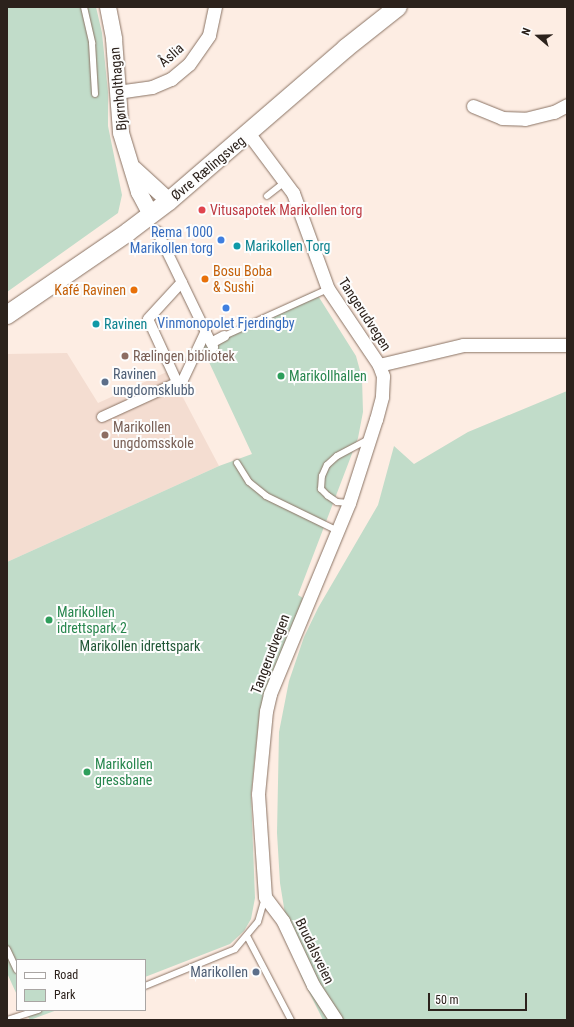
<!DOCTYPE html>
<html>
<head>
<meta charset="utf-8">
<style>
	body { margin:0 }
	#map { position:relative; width:574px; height:1027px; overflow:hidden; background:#fdede3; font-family:"Roboto Condensed",sans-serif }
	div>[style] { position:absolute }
	.education>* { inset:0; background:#f4ddd1 }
	.green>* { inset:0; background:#c1dcc9 }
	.roads { filter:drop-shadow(0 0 1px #8a7364) drop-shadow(0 0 1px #8a7364) }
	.service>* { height:6px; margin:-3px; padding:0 3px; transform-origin:3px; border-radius:3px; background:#fff }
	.pedestrian>* { height:10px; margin:-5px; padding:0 5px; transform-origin:5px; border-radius:5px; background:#fff }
	.minor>* { height:13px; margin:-6.5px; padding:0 6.5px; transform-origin:6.5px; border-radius:6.5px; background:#fff }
	.tertiary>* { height:16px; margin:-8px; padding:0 8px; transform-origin:8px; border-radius:8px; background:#fff }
	.secondary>* { height:18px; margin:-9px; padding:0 9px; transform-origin:9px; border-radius:9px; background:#fff }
	.dots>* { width:11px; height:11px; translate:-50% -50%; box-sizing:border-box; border:2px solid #fdfdfd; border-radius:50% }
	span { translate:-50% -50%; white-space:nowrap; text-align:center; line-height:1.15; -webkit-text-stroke:4px #fdfdfd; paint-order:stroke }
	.street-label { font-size:14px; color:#2c221c }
	.health-label { font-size:14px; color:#be3a42 }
	.left { translate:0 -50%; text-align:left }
	.shop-label { font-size:14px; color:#366cbe }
	.right { translate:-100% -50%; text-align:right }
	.culture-label { font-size:14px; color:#0d838f }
	.food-label { font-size:14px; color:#c56008 }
	.education-label { font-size:14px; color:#785e54 }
	.service-label { font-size:14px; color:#4e5e75 }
	.leisure-label { font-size:14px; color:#27864d }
	.park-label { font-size:14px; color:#205736 }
	.frame { position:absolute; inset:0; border:8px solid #2c221c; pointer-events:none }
	.legend { position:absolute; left:16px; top:959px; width:130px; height:52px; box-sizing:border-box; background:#fdfdfd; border:1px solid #a9a5a3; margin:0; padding:5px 7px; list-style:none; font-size:12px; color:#2c221c }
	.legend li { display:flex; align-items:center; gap:8px; height:20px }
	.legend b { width:20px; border:1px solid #a9a5a3 }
	.north { position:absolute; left:518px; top:16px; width:40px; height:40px; -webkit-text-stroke:3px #fdfdfd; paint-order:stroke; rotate:290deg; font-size:11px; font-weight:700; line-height:16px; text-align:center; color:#2c221c }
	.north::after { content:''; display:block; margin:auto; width:14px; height:18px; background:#2c221c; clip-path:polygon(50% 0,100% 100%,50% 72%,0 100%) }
	.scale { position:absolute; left:428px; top:993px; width:99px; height:18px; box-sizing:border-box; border:2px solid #2c221c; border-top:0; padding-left:5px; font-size:12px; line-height:14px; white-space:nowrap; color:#2c221c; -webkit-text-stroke:3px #fdfdfd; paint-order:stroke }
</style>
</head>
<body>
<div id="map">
	<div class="education">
		<i style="clip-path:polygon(67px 353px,98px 403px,169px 371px,219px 466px,7px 562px,7px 354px)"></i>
	</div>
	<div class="green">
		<i style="clip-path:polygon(7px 7px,96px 7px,102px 33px,108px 92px,108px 126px,122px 195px,118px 213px,7px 292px)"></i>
		<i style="clip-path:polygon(315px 291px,356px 356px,362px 378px,363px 412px,358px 438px,298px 595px,303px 598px,260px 709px,251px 795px,255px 898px,251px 919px,244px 931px,230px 944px,145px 977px,145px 960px,17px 960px,17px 995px,7px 973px,7px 562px,219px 466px,252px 454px,201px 345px)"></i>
		<i style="clip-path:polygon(567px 391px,567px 1020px,323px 1020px,301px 976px,286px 920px,280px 883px,277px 833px,279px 732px,289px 681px,304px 637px,318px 608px,378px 505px,394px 446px,414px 464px,468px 432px)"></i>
		<i style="clip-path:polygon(24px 1010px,57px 1010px,30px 1020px)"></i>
	</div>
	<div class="roads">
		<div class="service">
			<i style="left:84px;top:7px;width:37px;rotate:77deg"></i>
			<i style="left:92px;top:43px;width:51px;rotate:86.6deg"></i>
			<i style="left:267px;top:196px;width:24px;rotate:-38deg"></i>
			<i style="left:224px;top:336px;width:114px;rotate:-24.3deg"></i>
			<i style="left:237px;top:463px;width:22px;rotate:58deg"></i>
			<i style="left:249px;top:482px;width:22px;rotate:39deg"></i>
			<i style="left:266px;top:496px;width:80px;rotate:25.9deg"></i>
			<i style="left:349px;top:503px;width:12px;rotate:-175deg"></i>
			<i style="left:337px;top:502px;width:11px;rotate:-146deg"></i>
			<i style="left:328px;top:496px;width:10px;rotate:-135deg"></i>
			<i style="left:321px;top:489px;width:13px;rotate:-86deg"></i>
			<i style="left:322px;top:476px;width:12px;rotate:-66deg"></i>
			<i style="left:327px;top:465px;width:13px;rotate:-42deg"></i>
			<i style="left:337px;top:456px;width:36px;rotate:-28deg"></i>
			<i style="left:247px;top:936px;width:95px;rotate:62.4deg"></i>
			<i style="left:7px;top:949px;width:23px;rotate:65deg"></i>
			<i style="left:145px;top:986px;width:97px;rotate:-22.3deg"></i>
			<i style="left:235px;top:949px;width:35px;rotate:-50deg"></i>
			<i style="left:258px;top:922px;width:26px;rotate:-74deg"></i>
			<i style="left:7px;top:1020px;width:33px;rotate:-18deg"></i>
		</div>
		<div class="pedestrian">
			<i style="left:157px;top:231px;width:129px;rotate:64.2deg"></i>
			<i style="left:211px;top:343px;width:15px;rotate:-28deg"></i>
			<i style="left:177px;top:382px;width:69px;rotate:-114.7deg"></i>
			<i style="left:148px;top:319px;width:50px;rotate:-47.4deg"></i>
			<i style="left:102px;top:417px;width:89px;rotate:-24.6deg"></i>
			<i style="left:183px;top:380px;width:54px;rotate:-64.9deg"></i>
		</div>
		<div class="minor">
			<i style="left:117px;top:92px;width:35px;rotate:-8deg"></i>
			<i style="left:152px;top:87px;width:21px;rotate:-23deg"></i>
			<i style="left:171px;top:79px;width:23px;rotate:-40deg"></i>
			<i style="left:189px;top:64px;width:35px;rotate:-55deg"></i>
			<i style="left:209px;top:35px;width:29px;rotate:-78deg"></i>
			<i style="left:473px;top:106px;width:31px;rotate:22deg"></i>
			<i style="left:502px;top:118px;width:23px;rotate:2deg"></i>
			<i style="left:525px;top:119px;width:30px;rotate:-14deg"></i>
			<i style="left:554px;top:112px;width:15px;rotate:-28deg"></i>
			<i style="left:249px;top:134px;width:74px;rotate:53.3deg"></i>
			<i style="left:293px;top:193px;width:102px;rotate:70deg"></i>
			<i style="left:328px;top:289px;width:92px;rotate:56.1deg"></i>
			<i style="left:379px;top:365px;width:12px;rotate:70deg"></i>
			<i style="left:383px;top:376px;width:21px;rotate:93deg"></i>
			<i style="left:382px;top:397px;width:23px;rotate:105deg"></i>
			<i style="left:376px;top:419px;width:88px;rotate:107.8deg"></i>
			<i style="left:349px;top:503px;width:207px;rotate:112.5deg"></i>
			<i style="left:270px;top:694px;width:17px;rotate:103deg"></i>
			<i style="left:266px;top:711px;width:83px;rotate:95.5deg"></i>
			<i style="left:258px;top:794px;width:103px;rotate:86.1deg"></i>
			<i style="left:265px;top:897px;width:30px;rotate:53deg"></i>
			<i style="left:283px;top:921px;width:71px;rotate:64.9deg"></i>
			<i style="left:313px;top:985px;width:42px;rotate:56.7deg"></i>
			<i style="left:379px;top:365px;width:86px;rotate:-13.4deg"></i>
			<i style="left:463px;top:345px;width:104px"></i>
		</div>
		<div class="tertiary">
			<i style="left:108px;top:7px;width:33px;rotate:79deg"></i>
			<i style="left:114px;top:39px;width:94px;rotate:85.7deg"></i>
			<i style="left:121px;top:133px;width:62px;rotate:73deg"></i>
			<i style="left:139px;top:192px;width:26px;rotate:62deg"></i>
			<i style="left:134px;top:169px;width:47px;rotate:42.4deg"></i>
		</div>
		<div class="secondary">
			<i style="left:7px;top:315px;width:147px;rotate:-34.4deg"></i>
			<i style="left:128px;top:232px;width:51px;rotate:-37.1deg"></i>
			<i style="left:169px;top:201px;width:234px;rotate:-40.8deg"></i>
			<i style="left:346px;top:48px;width:66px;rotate:-38.3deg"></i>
		</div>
	</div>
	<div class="dots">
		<i style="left:202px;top:210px;background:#e0444e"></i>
		<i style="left:221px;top:240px;background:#3f7fe0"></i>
		<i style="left:237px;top:246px;background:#0f9aa8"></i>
		<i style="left:205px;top:279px;background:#e8710a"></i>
		<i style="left:134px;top:290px;background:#e8710a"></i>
		<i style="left:226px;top:308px;background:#3f7fe0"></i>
		<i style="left:96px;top:324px;background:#0f9aa8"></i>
		<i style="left:125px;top:356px;background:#8d6e63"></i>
		<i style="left:281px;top:376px;background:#2e9e5b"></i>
		<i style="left:105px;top:382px;background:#5c6f8a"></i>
		<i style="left:105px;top:435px;background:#8d6e63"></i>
		<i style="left:49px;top:620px;background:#2e9e5b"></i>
		<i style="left:87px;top:772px;background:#2e9e5b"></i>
		<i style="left:256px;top:972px;background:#5c6f8a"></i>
	</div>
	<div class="street-label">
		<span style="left:171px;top:55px;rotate:-41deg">Åslia</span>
		<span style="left:118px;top:89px;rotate:-95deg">Bjørnholthagan</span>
		<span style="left:208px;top:168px;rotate:-40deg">Øvre Rælingsveg</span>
		<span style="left:365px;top:314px;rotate:57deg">Tangerudvegen</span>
		<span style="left:270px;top:654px;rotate:-69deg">Tangerudvegen</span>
		<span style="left:315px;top:951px;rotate:64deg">Brudalsveien</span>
	</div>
	<div class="health-label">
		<span class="left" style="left:210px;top:210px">Vitusapotek Marikollen torg</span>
	</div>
	<div class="shop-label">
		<span class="right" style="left:213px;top:240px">Rema 1000<br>Marikollen torg</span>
		<span style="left:226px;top:323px">Vinmonopolet Fjerdingby</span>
	</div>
	<div class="culture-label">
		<span class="left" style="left:245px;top:246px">Marikollen Torg</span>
		<span class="left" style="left:104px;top:324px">Ravinen</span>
	</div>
	<div class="food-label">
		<span class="left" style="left:213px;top:279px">Bosu Boba<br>&amp; Sushi</span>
		<span class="right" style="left:126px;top:290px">Kafé Ravinen</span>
	</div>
	<div class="education-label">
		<span class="left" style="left:133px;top:356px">Rælingen bibliotek</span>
		<span class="left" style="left:113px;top:435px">Marikollen<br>ungdomsskole</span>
	</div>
	<div class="service-label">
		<span class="left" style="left:113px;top:382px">Ravinen<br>ungdomsklubb</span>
		<span class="right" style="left:248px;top:972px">Marikollen</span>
	</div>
	<div class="leisure-label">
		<span class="left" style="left:289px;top:376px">Marikollhallen</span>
		<span class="left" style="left:57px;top:620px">Marikollen<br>idrettspark 2</span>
		<span class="left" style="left:95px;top:772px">Marikollen<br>gressbane</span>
	</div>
	<div class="park-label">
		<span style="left:140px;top:646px">Marikollen idrettspark</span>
	</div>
	<div class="frame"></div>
	<ul class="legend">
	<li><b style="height:5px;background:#fff"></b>Road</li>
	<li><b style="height:11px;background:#c1dcc9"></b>Park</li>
	</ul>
	<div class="north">N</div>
	<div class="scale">50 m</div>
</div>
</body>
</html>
